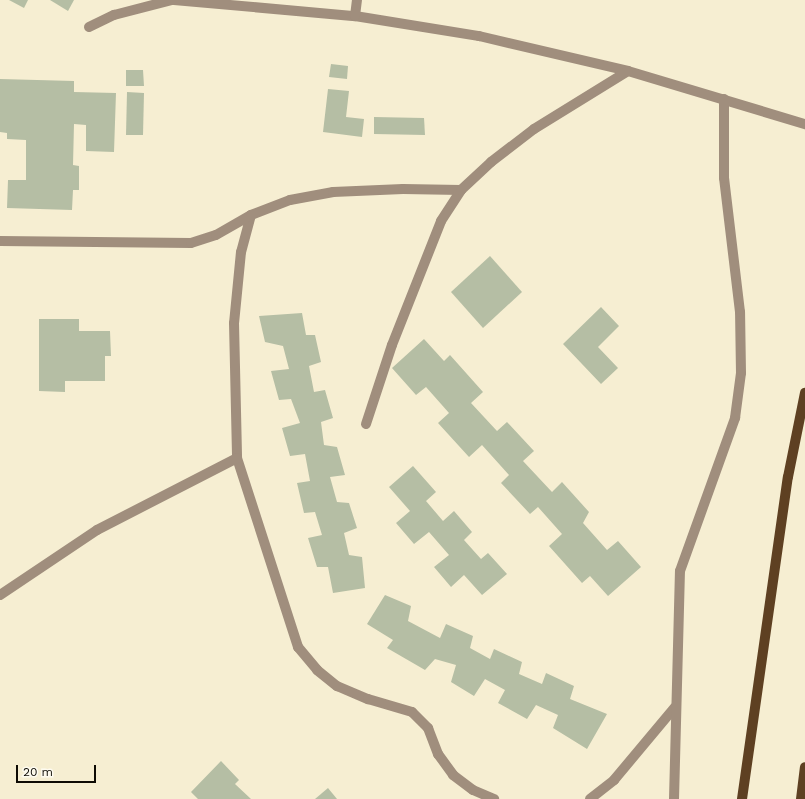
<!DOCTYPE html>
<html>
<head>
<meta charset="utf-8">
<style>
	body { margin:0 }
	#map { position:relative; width:805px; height:799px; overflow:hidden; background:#f6eed2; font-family:"Work Sans",sans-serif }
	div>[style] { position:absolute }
	.building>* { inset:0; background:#b5bea4 }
	.minor>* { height:10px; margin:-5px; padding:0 5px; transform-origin:5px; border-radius:5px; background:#a08e7d }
	.major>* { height:10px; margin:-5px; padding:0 5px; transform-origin:5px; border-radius:5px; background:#5e4022 }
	span { translate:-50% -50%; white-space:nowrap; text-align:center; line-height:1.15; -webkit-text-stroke:3px #fefbf0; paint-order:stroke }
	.scale { position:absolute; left:16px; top:765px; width:80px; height:18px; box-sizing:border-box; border:2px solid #0e0b04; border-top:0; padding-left:5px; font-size:12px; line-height:14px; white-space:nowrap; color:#0e0b04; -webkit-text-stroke:3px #fefbf0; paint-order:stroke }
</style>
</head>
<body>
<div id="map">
	<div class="building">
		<i style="clip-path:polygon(9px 0,28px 0,24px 8px)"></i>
		<i style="clip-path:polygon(50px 0,74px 0,68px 11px)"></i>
		<i style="clip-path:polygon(331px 64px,348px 66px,347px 79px,329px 77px)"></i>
		<i style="clip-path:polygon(126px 70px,143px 70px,144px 86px,126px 86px)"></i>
		<i style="clip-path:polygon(0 79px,74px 81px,74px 92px,116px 93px,114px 152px,86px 151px,86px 125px,74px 124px,73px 165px,79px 166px,79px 190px,73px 190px,72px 210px,7px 208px,8px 180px,26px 180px,26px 140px,7px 139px,7px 133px,0 132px)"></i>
		<i style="clip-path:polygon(328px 89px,349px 91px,346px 117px,364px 119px,362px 137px,323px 132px)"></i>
		<i style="clip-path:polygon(127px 92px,144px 93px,143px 135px,126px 135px)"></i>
		<i style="clip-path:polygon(374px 117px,424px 118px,425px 135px,374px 134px)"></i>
		<i style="clip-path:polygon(490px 256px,522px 292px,483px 328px,451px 292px)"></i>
		<i style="clip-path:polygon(601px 307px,619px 326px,598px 347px,618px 368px,601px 384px,563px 344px)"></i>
		<i style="clip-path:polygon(302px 313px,306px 335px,315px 335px,321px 362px,309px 366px,314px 392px,325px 390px,333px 418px,321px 422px,324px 445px,337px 447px,345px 475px,330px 477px,337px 502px,349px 503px,357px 528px,344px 533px,349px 555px,362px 557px,365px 588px,333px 593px,328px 567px,317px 567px,308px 538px,322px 535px,315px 512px,304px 513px,297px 483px,310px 481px,305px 454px,290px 456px,282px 428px,300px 423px,291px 399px,279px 400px,271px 371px,289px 369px,283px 346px,265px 342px,259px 316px)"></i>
		<i style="clip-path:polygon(39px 319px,79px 319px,79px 331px,110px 331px,111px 356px,105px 356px,105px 381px,65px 381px,65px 392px,39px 391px)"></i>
		<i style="clip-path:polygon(424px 339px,444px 361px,450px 355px,483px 392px,471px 403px,497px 431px,507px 422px,534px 451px,523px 461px,552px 492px,562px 482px,589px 512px,583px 523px,607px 550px,618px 541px,641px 567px,608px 596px,590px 576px,582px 583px,549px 546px,562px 534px,538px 507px,530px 514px,501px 483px,509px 475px,482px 445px,469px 457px,438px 423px,449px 413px,426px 387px,416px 395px,392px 368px)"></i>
		<i style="clip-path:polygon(413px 466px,436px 492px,426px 501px,443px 521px,454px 511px,472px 532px,464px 540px,481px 559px,488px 553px,507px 574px,482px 595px,464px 575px,451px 587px,434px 567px,449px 555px,429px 532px,414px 544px,396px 523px,410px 511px,389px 487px)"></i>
		<i style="clip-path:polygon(385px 595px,411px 606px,408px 621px,440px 638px,446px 624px,473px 636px,470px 648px,490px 659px,494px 649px,522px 662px,519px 674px,542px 684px,546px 673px,574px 686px,570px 699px,607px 714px,587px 749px,553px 728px,558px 715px,536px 705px,527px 719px,498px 703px,505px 690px,485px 679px,474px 696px,451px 682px,456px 665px,435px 659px,425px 670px,387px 648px,393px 640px,367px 624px)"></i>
		<i style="clip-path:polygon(221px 761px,239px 780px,235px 784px,251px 799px,198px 799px,191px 792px)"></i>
		<i style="clip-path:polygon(328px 788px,337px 799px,315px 799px)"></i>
	</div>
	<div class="minor">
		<i style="left:174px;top:0;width:182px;rotate:5.1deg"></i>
		<i style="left:355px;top:16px;width:126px;rotate:9.2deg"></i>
		<i style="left:479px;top:36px;width:153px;rotate:13.2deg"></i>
		<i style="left:628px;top:71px;width:185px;rotate:16.7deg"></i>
		<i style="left:355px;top:16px;width:16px;rotate:-83deg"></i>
		<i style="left:89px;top:27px;width:28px;rotate:-26deg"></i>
		<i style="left:114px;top:15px;width:60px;rotate:-14.5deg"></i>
		<i style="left:251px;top:215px;width:38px;rotate:105deg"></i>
		<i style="left:241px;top:252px;width:71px;rotate:95.6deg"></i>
		<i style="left:234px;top:323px;width:135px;rotate:88.7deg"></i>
		<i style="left:237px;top:458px;width:199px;rotate:72.1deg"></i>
		<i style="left:298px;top:647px;width:30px;rotate:50deg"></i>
		<i style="left:317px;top:670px;width:26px;rotate:39deg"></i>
		<i style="left:337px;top:686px;width:34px;rotate:23deg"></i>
		<i style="left:368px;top:699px;width:46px;rotate:16.5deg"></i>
		<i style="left:412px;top:712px;width:23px;rotate:45deg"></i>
		<i style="left:428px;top:728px;width:28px;rotate:69deg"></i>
		<i style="left:438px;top:754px;width:26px;rotate:54deg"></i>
		<i style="left:453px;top:775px;width:25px;rotate:37deg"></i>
		<i style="left:473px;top:790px;width:23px;rotate:23deg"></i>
		<i style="left:0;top:241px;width:191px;rotate:0.6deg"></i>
		<i style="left:191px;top:243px;width:26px;rotate:-18deg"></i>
		<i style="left:216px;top:235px;width:40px;rotate:-29.7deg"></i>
		<i style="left:251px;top:215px;width:42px;rotate:-21deg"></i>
		<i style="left:290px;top:200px;width:44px;rotate:-10.5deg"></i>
		<i style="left:333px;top:192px;width:70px;rotate:-2.5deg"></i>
		<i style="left:403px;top:189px;width:58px;rotate:1deg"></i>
		<i style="left:366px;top:424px;width:83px;rotate:-71.8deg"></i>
		<i style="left:392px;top:345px;width:133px;rotate:-68.4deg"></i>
		<i style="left:441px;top:221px;width:37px;rotate:-57deg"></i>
		<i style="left:461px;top:190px;width:41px;rotate:-43deg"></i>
		<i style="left:491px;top:162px;width:54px;rotate:-37.5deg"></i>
		<i style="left:534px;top:129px;width:110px;rotate:-31.7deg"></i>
		<i style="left:0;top:595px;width:117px;rotate:-33.8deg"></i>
		<i style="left:97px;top:530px;width:157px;rotate:-27.2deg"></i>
		<i style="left:590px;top:799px;width:31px;rotate:-38deg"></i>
		<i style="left:614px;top:780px;width:95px;rotate:-50.1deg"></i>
		<i style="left:674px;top:799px;width:228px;rotate:-88.5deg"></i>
		<i style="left:680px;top:571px;width:163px;rotate:-70.2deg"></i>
		<i style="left:735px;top:418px;width:45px;rotate:-82.4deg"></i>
		<i style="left:741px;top:373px;width:61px;rotate:-90.9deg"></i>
		<i style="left:740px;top:312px;width:135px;rotate:-96.8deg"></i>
		<i style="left:724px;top:178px;width:79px;rotate:-90deg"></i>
	</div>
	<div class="major">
		<i style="left:742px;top:799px;width:325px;rotate:-81.9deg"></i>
		<i style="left:788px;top:477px;width:86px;rotate:-78.6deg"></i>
		<i style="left:801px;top:799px;width:32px;rotate:-83deg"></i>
	</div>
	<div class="scale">20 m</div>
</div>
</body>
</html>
